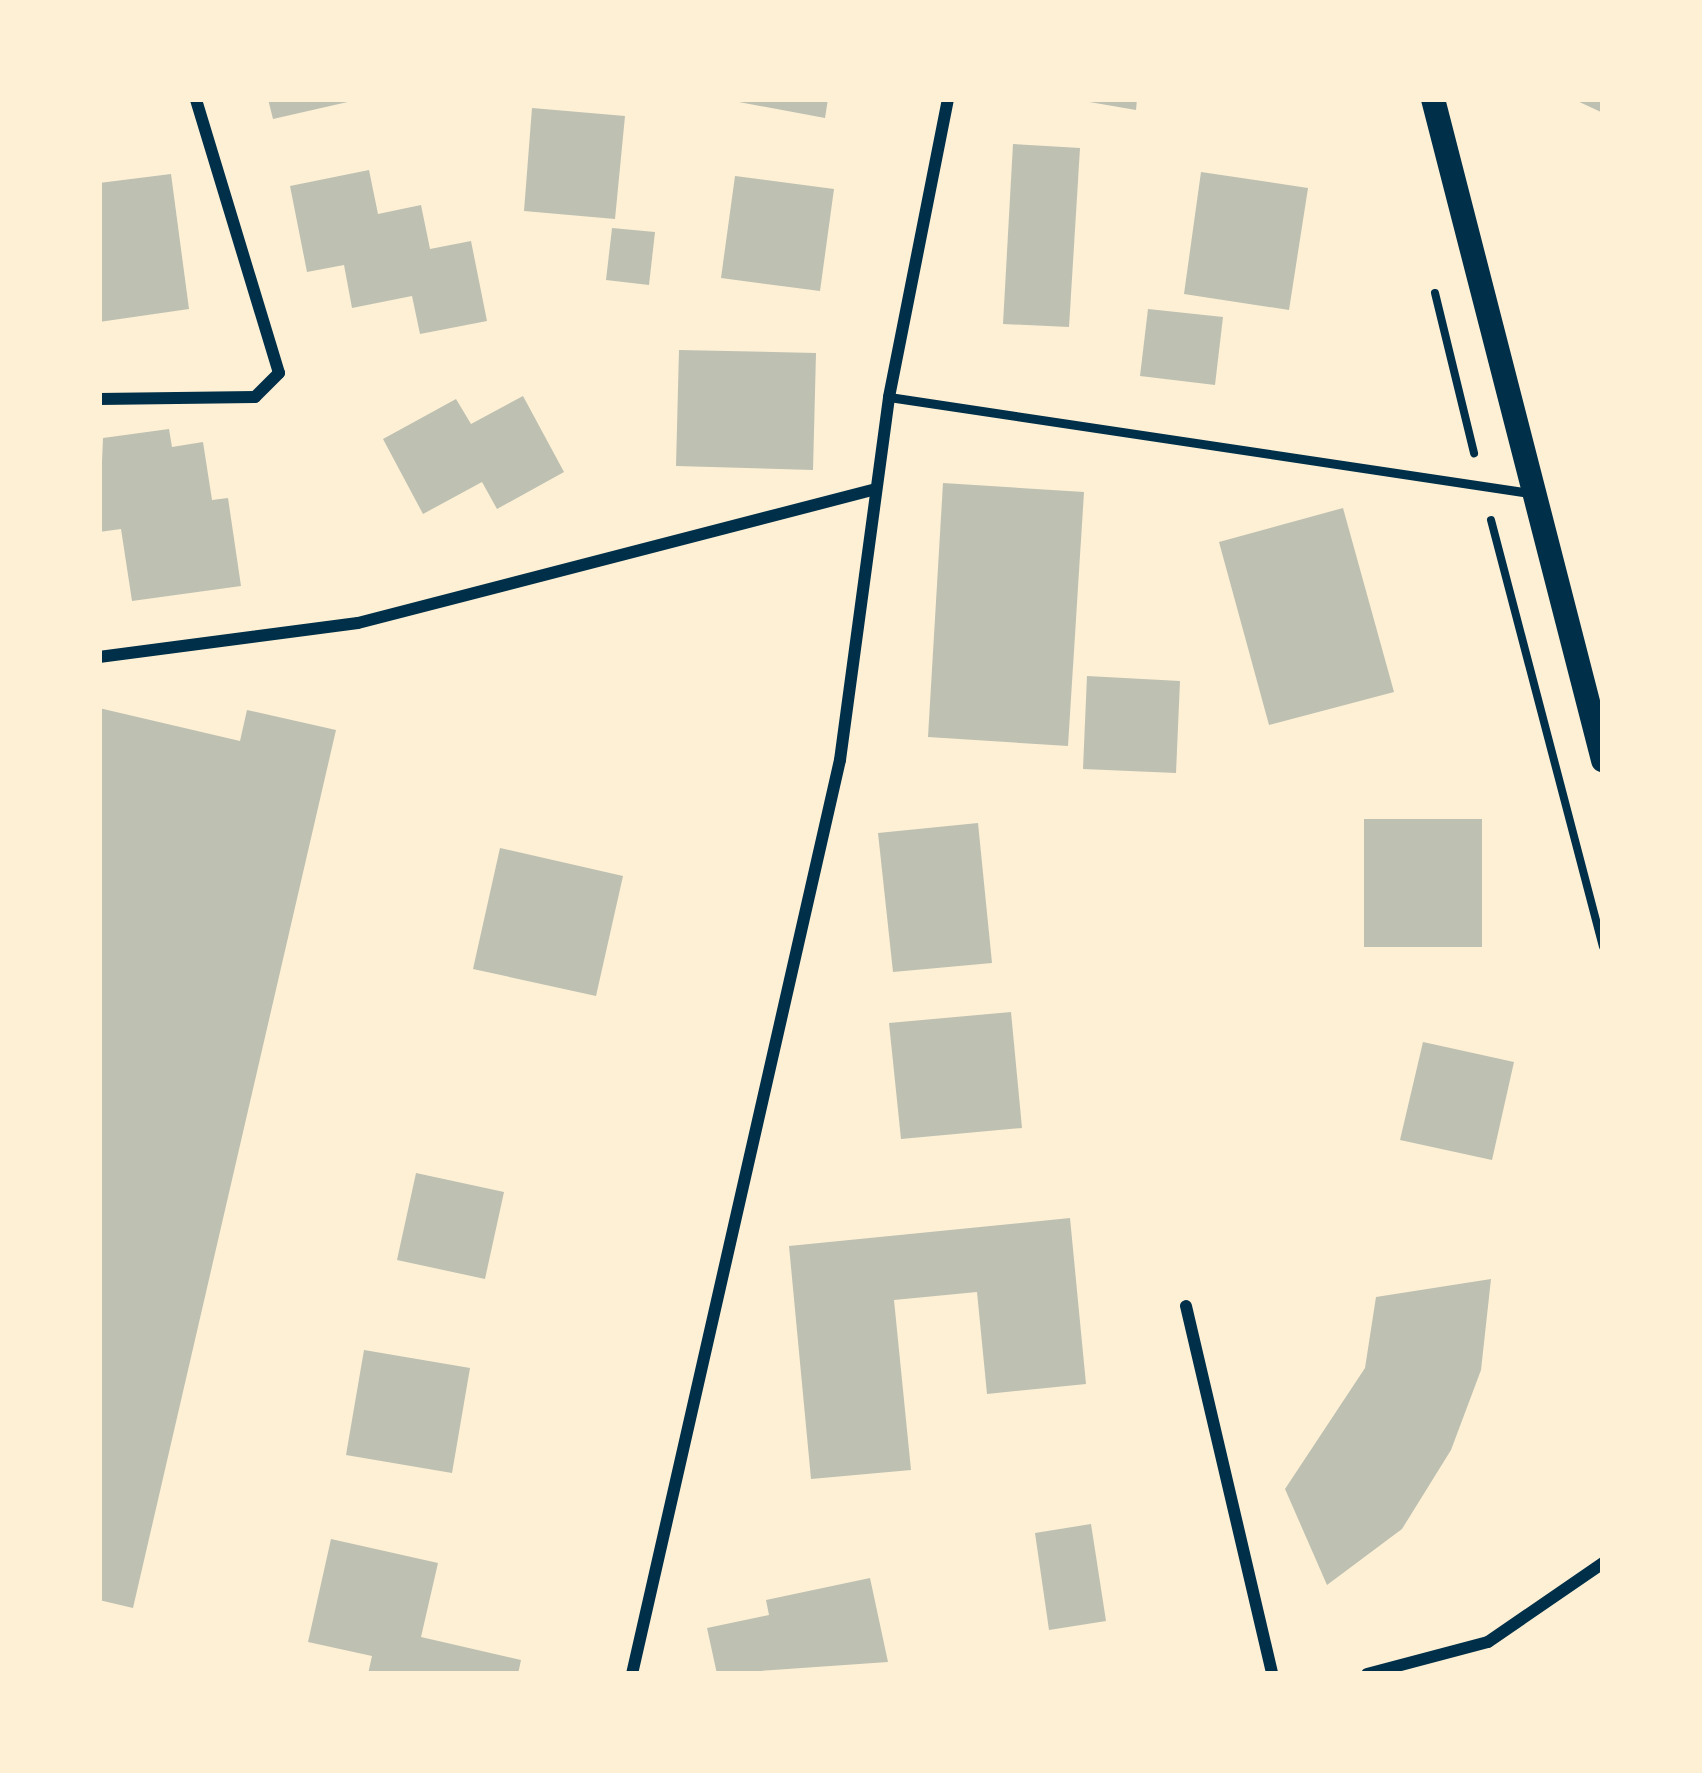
<!DOCTYPE html>
<html>
<head>
<meta charset="utf-8">
<style>
	body { margin:0 }
	#map { position:relative; width:1702px; height:1773px; overflow:hidden; background:#fdf0d5; font-family:"PT Serif",serif }
	div>[style] { position:absolute }
	.building>* { inset:0; background:#bec0b2 }
	.path>* { height:8px; margin:-4px; padding:0 4px; transform-origin:4px; border-radius:4px; background:#003049 }
	.service>* { height:9px; margin:-4.5px; padding:0 4.5px; transform-origin:4.5px; border-radius:4.5px; background:#003049 }
	.minor>* { height:12px; margin:-6px; padding:0 6px; transform-origin:6px; border-radius:6px; background:#003049 }
	.secondary>* { height:24px; margin:-12px; padding:0 12px; transform-origin:12px; border-radius:12px; background:#003049 }
	span { translate:-50% -50%; white-space:nowrap; text-align:center; line-height:1.15; -webkit-text-stroke:12px #fdf0d5; paint-order:stroke }
	.frame { position:absolute; inset:0; border:102px solid #fdf0d5; pointer-events:none }
</style>
</head>
<body>
<div id="map">
	<div class="building">
		<i style="clip-path:polygon(268px 99px,351px 99px,352px 101px,273px 119px)"></i>
		<i style="clip-path:polygon(723px 99px,828px 99px,825px 118px)"></i>
		<i style="clip-path:polygon(1072px 99px,1137px 99px,1136px 110px)"></i>
		<i style="clip-path:polygon(1573px 99px,1603px 99px,1603px 113px)"></i>
		<i style="clip-path:polygon(532px 108px,625px 116px,615px 219px,524px 211px)"></i>
		<i style="clip-path:polygon(1013px 144px,1080px 148px,1069px 327px,1003px 324px)"></i>
		<i style="clip-path:polygon(369px 170px,378px 214px,421px 205px,430px 249px,471px 241px,487px 321px,420px 334px,412px 296px,352px 308px,344px 265px,307px 272px,290px 186px)"></i>
		<i style="clip-path:polygon(1201px 172px,1308px 188px,1289px 310px,1184px 294px)"></i>
		<i style="clip-path:polygon(171px 174px,189px 309px,99px 322px,99px 183px)"></i>
		<i style="clip-path:polygon(735px 176px,834px 189px,820px 291px,721px 278px)"></i>
		<i style="clip-path:polygon(612px 228px,655px 232px,649px 285px,606px 280px)"></i>
		<i style="clip-path:polygon(1148px 309px,1223px 317px,1215px 385px,1140px 376px)"></i>
		<i style="clip-path:polygon(679px 350px,816px 353px,813px 470px,676px 466px)"></i>
		<i style="clip-path:polygon(523px 396px,564px 472px,497px 509px,482px 482px,423px 514px,383px 439px,456px 399px,471px 424px)"></i>
		<i style="clip-path:polygon(169px 429px,172px 447px,203px 442px,212px 500px,228px 498px,241px 586px,132px 601px,121px 529px,99px 532px,103px 438px)"></i>
		<i style="clip-path:polygon(943px 483px,1084px 492px,1068px 746px,928px 737px)"></i>
		<i style="clip-path:polygon(1343px 508px,1394px 692px,1269px 725px,1219px 542px)"></i>
		<i style="clip-path:polygon(1087px 676px,1180px 681px,1176px 773px,1083px 769px)"></i>
		<i style="clip-path:polygon(99px 708px,240px 741px,247px 710px,336px 730px,133px 1608px,99px 1600px)"></i>
		<i style="clip-path:polygon(1364px 819px,1482px 819px,1482px 947px,1364px 947px)"></i>
		<i style="clip-path:polygon(978px 823px,992px 963px,893px 972px,878px 833px)"></i>
		<i style="clip-path:polygon(500px 848px,623px 876px,596px 996px,473px 969px)"></i>
		<i style="clip-path:polygon(1011px 1012px,1022px 1128px,901px 1139px,889px 1023px)"></i>
		<i style="clip-path:polygon(1423px 1042px,1514px 1062px,1492px 1160px,1400px 1140px)"></i>
		<i style="clip-path:polygon(416px 1173px,504px 1192px,485px 1279px,397px 1260px)"></i>
		<i style="clip-path:polygon(1070px 1218px,1086px 1384px,987px 1394px,977px 1292px,894px 1300px,911px 1470px,811px 1479px,789px 1246px)"></i>
		<i style="clip-path:polygon(1491px 1279px,1481px 1370px,1451px 1450px,1402px 1529px,1327px 1585px,1285px 1489px,1365px 1368px,1376px 1297px)"></i>
		<i style="clip-path:polygon(364px 1350px,470px 1368px,452px 1473px,346px 1455px)"></i>
		<i style="clip-path:polygon(1091px 1524px,1106px 1621px,1049px 1630px,1035px 1533px)"></i>
		<i style="clip-path:polygon(331px 1539px,438px 1563px,421px 1637px,521px 1660px,518px 1674px,368px 1674px,372px 1656px,308px 1642px)"></i>
		<i style="clip-path:polygon(870px 1578px,888px 1662px,717px 1674px,707px 1628px,769px 1615px,766px 1600px)"></i>
	</div>
	<div class="path">
		<i style="left:1435px;top:293px;width:165px;rotate:76.3deg"></i>
		<i style="left:1491px;top:520px;width:441px;rotate:75.3deg"></i>
	</div>
	<div class="service">
		<i style="left:889px;top:397px;width:648px;rotate:8.52deg"></i>
	</div>
	<div class="minor">
		<i style="left:99px;top:399px;width:156px;rotate:-0.7deg"></i>
		<i style="left:255px;top:397px;width:34px;rotate:-45deg"></i>
		<i style="left:279px;top:373px;width:286px;rotate:-106.9deg"></i>
		<i style="left:99px;top:657px;width:261px;rotate:-7.5deg"></i>
		<i style="left:358px;top:623px;width:535px;rotate:-14.5deg"></i>
		<i style="left:1186px;top:1306px;width:378px;rotate:76.8deg"></i>
		<i style="left:632px;top:1674px;width:937px;rotate:-77.18deg"></i>
		<i style="left:840px;top:760px;width:366px;rotate:-82.3deg"></i>
		<i style="left:889px;top:397px;width:304px;rotate:-78.8deg"></i>
		<i style="left:1367px;top:1674px;width:125px;rotate:-14.8deg"></i>
		<i style="left:1488px;top:1642px;width:140px;rotate:-34.5deg"></i>
	</div>
	<div class="secondary">
		<i style="left:1433px;top:99px;width:683px;rotate:75.58deg"></i>
	</div>
	<div class="frame"></div>
</div>
</body>
</html>
